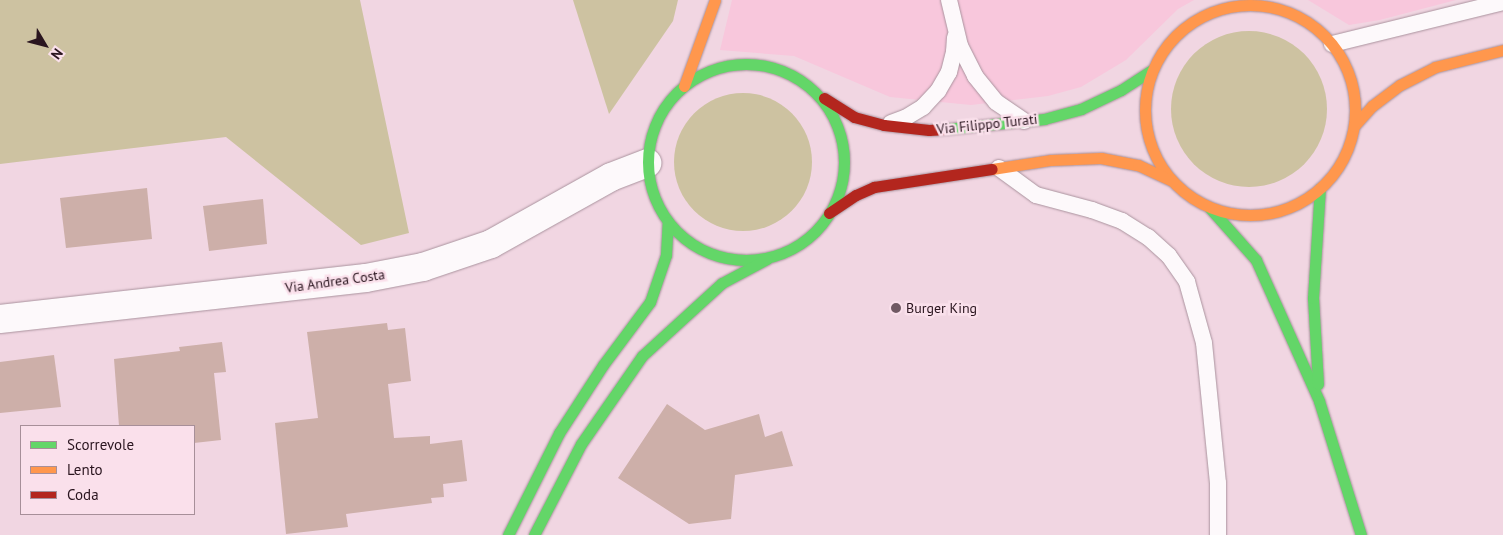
<!DOCTYPE html>
<html>
<head>
<meta charset="utf-8">
<style>
	body { margin:0 }
	#map { position:relative; width:1503px; height:535px; overflow:hidden; background:#f1d6e2; font-family:"PT Sans",sans-serif }
	div>[style] { position:absolute }
	.built>* { inset:0; background:#f8c7dc }
	.green>* { inset:0; background:#cdc2a1 }
	.round { border-radius:50% }
	.building>* { inset:0; background:#cdafa9 }
	.roads { filter:drop-shadow(0 0 1px #aa939e) drop-shadow(0 0 1px #aa939e) }
	.lane>* { height:16px; margin:-8px; padding:0 8px; transform-origin:8px; border-radius:8px; background:#fdf9fb }
	.street>* { height:28px; margin:-14px; padding:0 14px; transform-origin:14px; border-radius:14px; background:#fdf9fb }
	.fast>* { height:11px; margin:-5.5px; padding:0 5.5px; transform-origin:5.5px; border-radius:5.5px; background:#63d668 }
	.fast>.ring { margin:-5.5px; padding:0; box-sizing:content-box; background:none; border:11px solid #63d668; border-radius:50% }
	.slow>* { height:11px; margin:-5.5px; padding:0 5.5px; transform-origin:5.5px; border-radius:5.5px; background:#ff974d }
	.slow>.ring { margin:-5.5px; padding:0; box-sizing:content-box; background:none; border:11px solid #ff974d; border-radius:50% }
	.jam>* { height:11px; margin:-5.5px; padding:0 5.5px; transform-origin:5.5px; border-radius:5.5px; background:#b3261e }
	.dots>* { width:14px; height:14px; translate:-50% -50%; box-sizing:border-box; border:2px solid #fae0eb; border-radius:50% }
	span { translate:-50% -50%; white-space:nowrap; text-align:center; line-height:1.15; -webkit-text-stroke:5px #fae0eb; paint-order:stroke }
	.street-label { font-size:14px; color:#2a151f }
	.poi-label { font-size:14px; color:#2a151f }
	.left { translate:0 -50%; text-align:left }
	.legend { position:absolute; left:20px; top:425px; width:175px; height:90px; box-sizing:border-box; background:#fae0eb; border:1px solid #a78f99; margin:0; padding:6px 9px; list-style:none; font-size:15px; color:#2a151f }
	.legend li { display:flex; align-items:center; gap:10px; height:25px }
	.legend b { width:25px; border:1px solid #a78f99 }
	.north { position:absolute; left:20px; top:20px; width:50px; height:50px; -webkit-text-stroke:4px #fae0eb; paint-order:stroke; rotate:127deg; font-size:14px; font-weight:700; line-height:20px; text-align:center; color:#2a151f }
	.north::after { content:''; display:block; margin:auto; width:18px; height:22px; background:#2a151f; clip-path:polygon(50% 0,100% 100%,50% 72%,0 100%) }
</style>
</head>
<body>
<div id="map">
	<div class="built">
		<i style="clip-path:polygon(732px 0,1194px 0,1178px 9px,1126px 60px,1081px 87px,1048px 96px,971px 105px,890px 97px,794px 56px,720px 50px)"></i>
		<i style="clip-path:polygon(1308px 0,1456px 0,1380px 20px,1349px 25px)"></i>
	</div>
	<div class="green">
		<i style="clip-path:polygon(0 0,360px 0,409px 233px,361px 245px,226px 137px,0 164px)"></i>
		<i style="clip-path:polygon(573px 0,678px 0,673px 21px,609px 114px)"></i>
		<i class="round" style="left:1171px;top:31px;width:156px;height:156px"></i>
		<i class="round" style="left:674px;top:93px;width:138px;height:138px"></i>
	</div>
	<div class="building">
		<i style="clip-path:polygon(147px 188px,152px 239px,66px 248px,60px 198px)"></i>
		<i style="clip-path:polygon(263px 199px,267px 244px,209px 251px,203px 206px)"></i>
		<i style="clip-path:polygon(387px 323px,388px 330px,405px 328px,411px 381px,388px 384px,394px 438px,430px 436px,430px 444px,462px 440px,467px 481px,443px 484px,444px 497px,431px 498px,432px 503px,346px 514px,348px 527px,286px 534px,275px 423px,318px 418px,307px 332px)"></i>
		<i style="clip-path:polygon(222px 342px,226px 372px,214px 373px,221px 440px,194px 443px,194px 426px,119px 426px,114px 359px,180px 351px,179px 347px)"></i>
		<i style="clip-path:polygon(54px 355px,61px 407px,0 413px,0 362px)"></i>
		<i style="clip-path:polygon(667px 404px,705px 430px,759px 414px,765px 437px,782px 431px,793px 466px,735px 475px,731px 519px,689px 524px,618px 478px)"></i>
	</div>
	<div class="roads">
		<div class="lane">
			<i style="left:949px;top:0;width:47px;rotate:76.6deg"></i>
			<i style="left:960px;top:46px;width:34px;rotate:63deg"></i>
			<i style="left:975px;top:76px;width:33px;rotate:51deg"></i>
			<i style="left:996px;top:102px;width:34px;rotate:34deg"></i>
			<i style="left:1332px;top:44px;width:176px;rotate:-13.8deg"></i>
			<i style="left:891px;top:123px;width:15px;rotate:-20deg"></i>
			<i style="left:905px;top:118px;width:21px;rotate:-31deg"></i>
			<i style="left:923px;top:107px;width:22px;rotate:-47deg"></i>
			<i style="left:938px;top:91px;width:22px;rotate:-60deg"></i>
			<i style="left:949px;top:72px;width:21px;rotate:-76deg"></i>
			<i style="left:954px;top:52px;width:15px;rotate:-86deg"></i>
			<i style="left:999px;top:168px;width:46px;rotate:36.1deg"></i>
			<i style="left:1036px;top:195px;width:58px;rotate:15deg"></i>
			<i style="left:1092px;top:210px;width:32px;rotate:20deg"></i>
			<i style="left:1122px;top:221px;width:31px;rotate:32deg"></i>
			<i style="left:1148px;top:237px;width:28px;rotate:42deg"></i>
			<i style="left:1169px;top:256px;width:32px;rotate:55deg"></i>
			<i style="left:1187px;top:282px;width:63px;rotate:74.4deg"></i>
			<i style="left:1204px;top:343px;width:141px;rotate:84.3deg"></i>
			<i style="left:1218px;top:483px;width:52px;rotate:90deg"></i>
		</div>
		<div class="street">
			<i style="left:0;top:319px;width:368px;rotate:-6.4deg"></i>
			<i style="left:366px;top:278px;width:58px;rotate:-10.9deg"></i>
			<i style="left:423px;top:267px;width:72px;rotate:-18.7deg"></i>
			<i style="left:491px;top:244px;width:137px;rotate:-29.2deg"></i>
			<i style="left:611px;top:177px;width:39px;rotate:-21deg"></i>
		</div>
		<div class="fast">
			<i class="ring" style="left:648px;top:64px;width:185px;height:185px"></i>
			<i style="left:946px;top:129px;width:99px;rotate:-5.8deg"></i>
			<i style="left:1044px;top:119px;width:38px;rotate:-15deg"></i>
			<i style="left:1081px;top:109px;width:44px;rotate:-25.4deg"></i>
			<i style="left:1121px;top:90px;width:38px;rotate:-33deg"></i>
			<i style="left:1209px;top:207px;width:71px;rotate:48.4deg"></i>
			<i style="left:1256px;top:260px;width:154px;rotate:65.9deg"></i>
			<i style="left:1319px;top:401px;width:140px;rotate:72.6deg"></i>
			<i style="left:1318px;top:384px;width:86px;rotate:-93.3deg"></i>
			<i style="left:1313px;top:298px;width:110px;rotate:-86.4deg"></i>
			<i style="left:508px;top:535px;width:114px;rotate:-63.4deg"></i>
			<i style="left:559px;top:433px;width:81px;rotate:-57.1deg"></i>
			<i style="left:603px;top:365px;width:79px;rotate:-53.3deg"></i>
			<i style="left:650px;top:302px;width:50px;rotate:-71.2deg"></i>
			<i style="left:666px;top:255px;width:33px;rotate:-87deg"></i>
			<i style="left:534px;top:535px;width:102px;rotate:-62.7deg"></i>
			<i style="left:581px;top:444px;width:107px;rotate:-55.3deg"></i>
			<i style="left:642px;top:356px;width:108px;rotate:-42.4deg"></i>
			<i style="left:722px;top:283px;width:51px;rotate:-28.1deg"></i>
		</div>
		<div class="slow">
			<i class="ring" style="left:1145px;top:5px;width:199px;height:199px"></i>
			<i style="left:684px;top:86px;width:91px;rotate:-70.2deg"></i>
			<i style="left:1354px;top:126px;width:27px;rotate:-48deg"></i>
			<i style="left:1372px;top:106px;width:35px;rotate:-37deg"></i>
			<i style="left:1400px;top:85px;width:39px;rotate:-27deg"></i>
			<i style="left:1435px;top:67px;width:70px;rotate:-14deg"></i>
			<i style="left:992px;top:169px;width:60px;rotate:-8.7deg"></i>
			<i style="left:1051px;top:160px;width:50px;rotate:-2.3deg"></i>
			<i style="left:1101px;top:158px;width:38px;rotate:11deg"></i>
			<i style="left:1138px;top:165px;width:38px;rotate:25deg"></i>
		</div>
		<div class="jam">
			<i style="left:824px;top:98px;width:36px;rotate:32deg"></i>
			<i style="left:854px;top:117px;width:31px;rotate:15deg"></i>
			<i style="left:884px;top:125px;width:45px;rotate:6.3deg"></i>
			<i style="left:929px;top:130px;width:17px;rotate:-3deg"></i>
			<i style="left:829px;top:213px;width:32px;rotate:-34deg"></i>
			<i style="left:856px;top:195px;width:20px;rotate:-24deg"></i>
			<i style="left:874px;top:187px;width:119px;rotate:-8.7deg"></i>
		</div>
	</div>
	<div class="dots">
		<i style="left:896px;top:308px;background:#705963"></i>
	</div>
	<div class="street-label">
		<span style="left:987px;top:124px;rotate:-6deg">Via Filippo Turati</span>
		<span style="left:335px;top:281px;rotate:-8deg">Via Andrea Costa</span>
	</div>
	<div class="poi-label">
		<span class="left" style="left:906px;top:308px">Burger King</span>
	</div>
	<ul class="legend">
	<li><b style="height:6px;background:#63d668"></b>Scorrevole</li>
	<li><b style="height:6px;background:#ff974d"></b>Lento</li>
	<li><b style="height:6px;background:#b3261e"></b>Coda</li>
	</ul>
	<div class="north">N</div>
</div>
</body>
</html>
